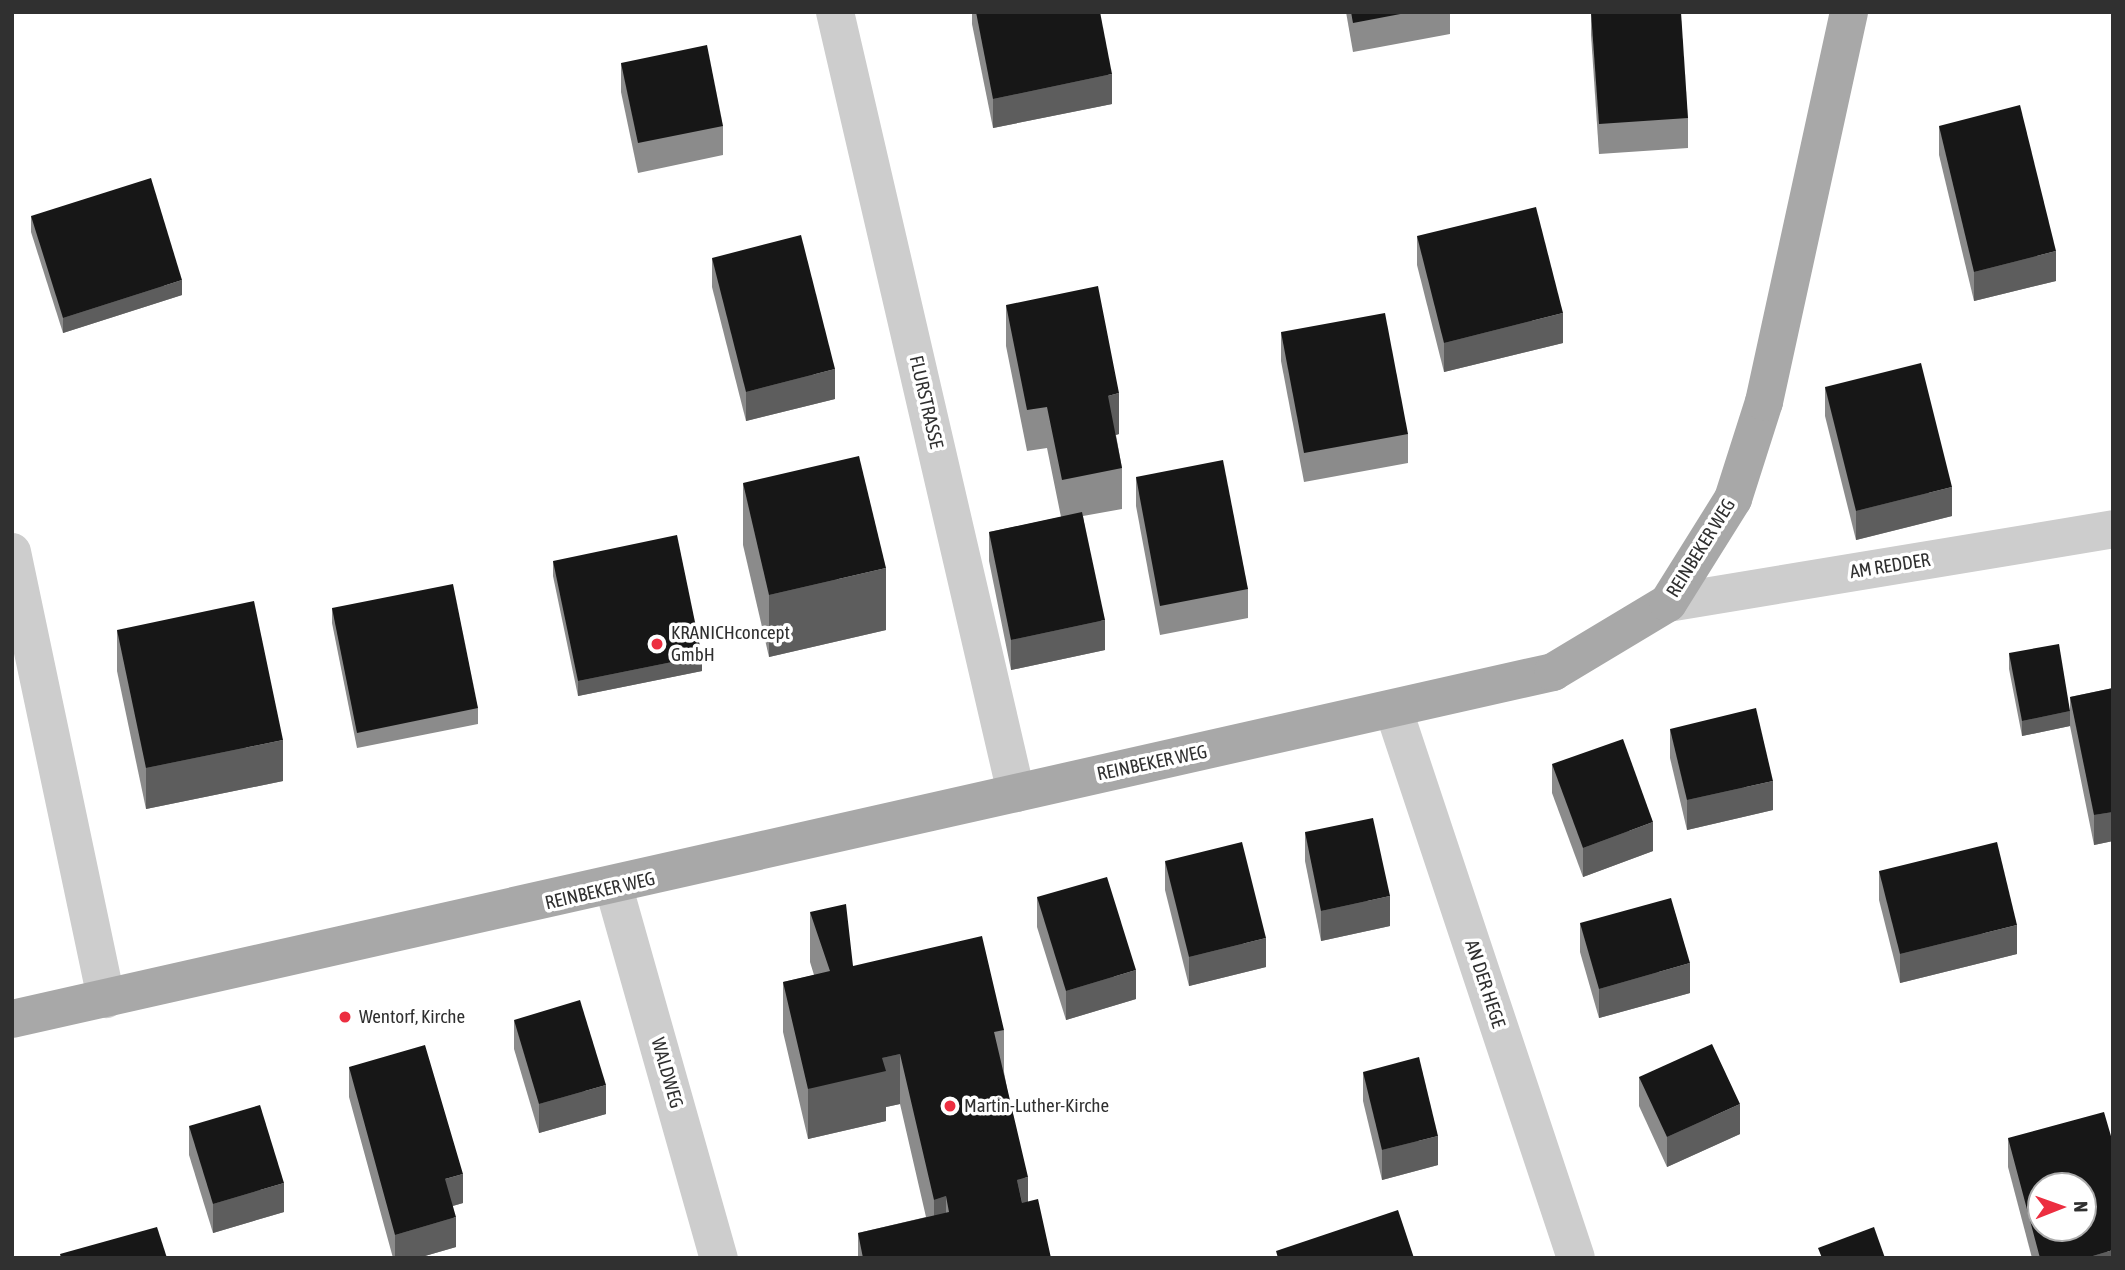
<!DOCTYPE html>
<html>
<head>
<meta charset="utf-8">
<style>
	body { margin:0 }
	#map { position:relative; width:2125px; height:1270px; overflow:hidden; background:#fff; font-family:"Asap Condensed",sans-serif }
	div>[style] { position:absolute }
	.minor>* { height:38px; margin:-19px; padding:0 19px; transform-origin:19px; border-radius:19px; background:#cdcdcd }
	.major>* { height:38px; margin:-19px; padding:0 19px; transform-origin:19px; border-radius:19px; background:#a8a8a8 }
	.wall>* { inset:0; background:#8b8b8b }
	.shaded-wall>* { inset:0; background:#5d5d5d }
	.building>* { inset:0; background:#171717 }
	.dots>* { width:19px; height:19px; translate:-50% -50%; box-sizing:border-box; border:4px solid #fff; border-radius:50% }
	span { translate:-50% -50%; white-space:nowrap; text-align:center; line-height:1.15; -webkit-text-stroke:7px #fff; paint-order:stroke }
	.street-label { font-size:19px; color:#303030 }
	.poi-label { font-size:19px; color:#303030 }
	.left { translate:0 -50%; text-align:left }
	.frame { position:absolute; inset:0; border:14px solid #303030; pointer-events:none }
	.north { position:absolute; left:2027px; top:1172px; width:70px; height:70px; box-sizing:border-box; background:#fff; border:2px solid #acacac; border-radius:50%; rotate:89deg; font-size:19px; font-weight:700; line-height:28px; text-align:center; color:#303030 }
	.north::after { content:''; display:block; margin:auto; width:24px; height:32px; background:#ec2e40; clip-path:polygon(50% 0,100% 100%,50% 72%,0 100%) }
</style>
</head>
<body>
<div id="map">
	<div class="minor">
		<i style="left:835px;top:12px;width:802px;rotate:76.95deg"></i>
		<i style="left:12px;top:552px;width:457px;rotate:78.1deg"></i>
		<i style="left:1668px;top:603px;width:451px;rotate:-9.4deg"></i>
		<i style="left:1394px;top:711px;width:576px;rotate:71.6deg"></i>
		<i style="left:614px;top:888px;width:385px;rotate:74.2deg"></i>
	</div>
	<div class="major">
		<i style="left:12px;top:1019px;width:1580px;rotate:-12.69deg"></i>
		<i style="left:1553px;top:672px;width:134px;rotate:-31deg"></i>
		<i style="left:1668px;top:603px;width:123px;rotate:-58deg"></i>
		<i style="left:1733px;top:499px;width:102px;rotate:-72.3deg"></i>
		<i style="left:1764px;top:402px;width:399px;rotate:-77.7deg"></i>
	</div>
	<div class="wall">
		<i style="clip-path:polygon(972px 12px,1100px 12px,1112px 104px,993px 128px,972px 24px)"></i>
		<i style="clip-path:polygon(1346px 12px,1450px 12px,1450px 34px,1353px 52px)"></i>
		<i style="clip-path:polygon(1591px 12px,1688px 118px,1688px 148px,1599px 154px,1591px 35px)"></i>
		<i style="clip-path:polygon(621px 63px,723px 126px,723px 155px,638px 173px,621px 92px)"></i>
		<i style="clip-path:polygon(1939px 126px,2056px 281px,1974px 301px,1939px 155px)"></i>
		<i style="clip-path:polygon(31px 216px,182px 295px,63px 333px,31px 232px)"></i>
		<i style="clip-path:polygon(1417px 236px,1563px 343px,1444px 372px,1417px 265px)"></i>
		<i style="clip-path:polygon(712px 258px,835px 399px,746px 421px,712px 287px)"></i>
		<i style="clip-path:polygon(1006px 305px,1119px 434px,1116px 435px,1122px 468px,1122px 509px,1083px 516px,1105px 650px,1011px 670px,989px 561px,989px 532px,1061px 517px,1047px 448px,1027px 451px,1006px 346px)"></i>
		<i style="clip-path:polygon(1281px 332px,1408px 434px,1408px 463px,1304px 482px,1281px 361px)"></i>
		<i style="clip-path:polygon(1825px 387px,1952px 516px,1856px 540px,1825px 416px)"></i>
		<i style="clip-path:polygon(1136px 477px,1248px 589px,1248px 618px,1160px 635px,1136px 506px)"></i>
		<i style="clip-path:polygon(743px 483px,886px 630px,769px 657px,743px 545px)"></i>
		<i style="clip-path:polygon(553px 561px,702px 671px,578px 696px,553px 576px)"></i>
		<i style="clip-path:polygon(332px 608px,478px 708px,478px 724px,357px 748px,332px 623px)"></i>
		<i style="clip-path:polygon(117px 630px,283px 781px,146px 809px,117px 671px)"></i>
		<i style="clip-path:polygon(2009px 653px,2070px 711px,2070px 697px,2113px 688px,2113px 841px,2094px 845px,2070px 726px,2022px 736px,2009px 669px)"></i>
		<i style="clip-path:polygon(1670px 729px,1773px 810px,1687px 830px,1670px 758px)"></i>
		<i style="clip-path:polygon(1552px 764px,1653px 851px,1583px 877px,1552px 793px)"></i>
		<i style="clip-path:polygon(1305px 832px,1390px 926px,1321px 941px,1305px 861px)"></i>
		<i style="clip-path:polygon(1165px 861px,1266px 967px,1189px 986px,1165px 890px)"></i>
		<i style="clip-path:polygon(1879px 871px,2017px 954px,1900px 983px,1879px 900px)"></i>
		<i style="clip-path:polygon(1037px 897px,1136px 999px,1066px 1020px,1037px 927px)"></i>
		<i style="clip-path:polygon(810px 912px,853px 966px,1004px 1030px,1004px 1072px,1028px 1202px,1051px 1258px,858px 1258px,858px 1233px,926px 1217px,900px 1104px,886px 1107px,886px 1121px,808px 1139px,783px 1032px,783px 982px,814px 975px,810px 962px)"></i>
		<i style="clip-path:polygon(1580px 923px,1690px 993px,1599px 1018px,1580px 952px)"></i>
		<i style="clip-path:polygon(514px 1020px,606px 1114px,539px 1133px,514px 1049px)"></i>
		<i style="clip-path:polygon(349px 1067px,463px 1203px,453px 1206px,456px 1247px,418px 1258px,393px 1258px,349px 1097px)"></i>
		<i style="clip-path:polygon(1363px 1072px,1438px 1165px,1382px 1180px,1363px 1101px)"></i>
		<i style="clip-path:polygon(1639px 1077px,1740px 1134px,1667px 1167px,1639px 1106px)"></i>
		<i style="clip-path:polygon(189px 1126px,284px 1212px,213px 1233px,189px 1155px)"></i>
		<i style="clip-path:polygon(2008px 1138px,2113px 1258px,2032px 1258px,2008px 1167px)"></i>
	</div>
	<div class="shaded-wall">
		<i style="clip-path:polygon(1112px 74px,1112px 104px,993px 128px,993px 99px)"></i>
		<i style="clip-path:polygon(2056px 251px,2056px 281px,1974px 301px,1974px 272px)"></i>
		<i style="clip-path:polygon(182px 280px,182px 295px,63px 333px,63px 318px)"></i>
		<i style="clip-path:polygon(1563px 313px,1563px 343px,1444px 372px,1444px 343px)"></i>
		<i style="clip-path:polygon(835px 369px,835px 399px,746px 421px,746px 392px)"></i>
		<i style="clip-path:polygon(1119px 393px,1119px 434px,1108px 437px,1108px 396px)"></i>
		<i style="clip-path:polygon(1952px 487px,1952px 516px,1856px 540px,1856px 511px)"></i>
		<i style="clip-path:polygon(886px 568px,886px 630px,769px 657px,769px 595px)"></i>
		<i style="clip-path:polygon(1105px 620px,1105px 650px,1011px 670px,1011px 640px)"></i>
		<i style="clip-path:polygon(702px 656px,702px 671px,578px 696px,578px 681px)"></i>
		<i style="clip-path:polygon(2070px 711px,2070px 726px,2022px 736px,2022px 721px)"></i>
		<i style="clip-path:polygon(283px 740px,283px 781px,146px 809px,146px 768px)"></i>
		<i style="clip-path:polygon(1773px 781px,1773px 810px,1687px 830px,1687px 800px)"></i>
		<i style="clip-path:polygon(2113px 812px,2113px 841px,2094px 845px,2094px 815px)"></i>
		<i style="clip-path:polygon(1653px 822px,1653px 851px,1583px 877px,1583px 848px)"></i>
		<i style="clip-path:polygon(1390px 896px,1390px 926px,1321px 941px,1321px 911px)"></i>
		<i style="clip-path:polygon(2017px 925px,2017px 954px,1900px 983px,1900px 954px)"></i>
		<i style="clip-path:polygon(1266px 938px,1266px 967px,1189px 986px,1189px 957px)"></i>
		<i style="clip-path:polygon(1690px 963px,1690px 993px,1599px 1018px,1599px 989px)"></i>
		<i style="clip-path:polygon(1136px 970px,1136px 999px,1066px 1020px,1066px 991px)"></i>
		<i style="clip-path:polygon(900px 1054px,900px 1104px,886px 1107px,886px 1121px,808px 1139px,808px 1089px,882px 1058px)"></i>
		<i style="clip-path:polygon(606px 1085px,606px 1114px,539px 1133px,539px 1104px)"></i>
		<i style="clip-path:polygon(1740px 1104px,1740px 1134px,1667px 1167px,1667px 1137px)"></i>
		<i style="clip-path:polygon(1438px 1136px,1438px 1165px,1382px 1180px,1382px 1150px)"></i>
		<i style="clip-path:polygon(463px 1174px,463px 1203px,445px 1208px,445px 1179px)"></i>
		<i style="clip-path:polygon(1028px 1177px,1028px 1228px,1017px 1180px)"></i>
		<i style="clip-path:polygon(284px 1183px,284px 1212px,213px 1233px,213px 1204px)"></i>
		<i style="clip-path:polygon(946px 1196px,946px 1247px,934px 1250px,934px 1200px)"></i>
		<i style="clip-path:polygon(456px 1217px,456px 1247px,418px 1258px,395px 1258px,395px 1235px)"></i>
		<i style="clip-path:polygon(2113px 1250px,2113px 1258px,2086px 1258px)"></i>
	</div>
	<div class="building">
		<i style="clip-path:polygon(976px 12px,1100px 12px,1112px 74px,993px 99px)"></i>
		<i style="clip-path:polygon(1351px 12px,1411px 12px,1353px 23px)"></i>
		<i style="clip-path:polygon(1591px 12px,1681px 12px,1688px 118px,1599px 124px)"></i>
		<i style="clip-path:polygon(707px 45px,723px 126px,638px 143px,621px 63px)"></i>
		<i style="clip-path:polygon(2020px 105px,2056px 251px,1974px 272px,1939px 126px)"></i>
		<i style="clip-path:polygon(151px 178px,182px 280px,63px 318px,31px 216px)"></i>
		<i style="clip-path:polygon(1536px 207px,1563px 313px,1444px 343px,1417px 236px)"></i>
		<i style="clip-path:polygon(801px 235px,835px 369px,746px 392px,712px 258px)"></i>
		<i style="clip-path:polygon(1098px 286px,1119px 393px,1108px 396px,1122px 468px,1062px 480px,1047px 407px,1027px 410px,1006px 305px)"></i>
		<i style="clip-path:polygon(1385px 313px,1408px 434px,1304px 453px,1281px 332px)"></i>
		<i style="clip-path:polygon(1921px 363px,1952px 487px,1856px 511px,1825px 387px)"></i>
		<i style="clip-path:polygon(859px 456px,886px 568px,769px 595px,743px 483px)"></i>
		<i style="clip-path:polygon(1223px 460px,1248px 589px,1160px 606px,1136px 477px)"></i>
		<i style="clip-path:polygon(1082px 512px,1105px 620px,1011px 640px,989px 532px)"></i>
		<i style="clip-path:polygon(677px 535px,702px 656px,578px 681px,553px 561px)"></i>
		<i style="clip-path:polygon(453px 584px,478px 708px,357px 733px,332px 608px)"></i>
		<i style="clip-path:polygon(254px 601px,283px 740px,146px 768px,117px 630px)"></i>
		<i style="clip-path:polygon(2059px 644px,2070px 711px,2022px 721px,2009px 653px)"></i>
		<i style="clip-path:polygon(2113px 688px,2113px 812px,2094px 815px,2070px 697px)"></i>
		<i style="clip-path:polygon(1756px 708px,1773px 781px,1687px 800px,1670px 729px)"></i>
		<i style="clip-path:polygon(1623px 739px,1653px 822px,1583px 848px,1552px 764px)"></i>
		<i style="clip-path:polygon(1373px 818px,1390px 896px,1321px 911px,1305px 832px)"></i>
		<i style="clip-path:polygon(1242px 842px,1266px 938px,1189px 957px,1165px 861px)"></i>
		<i style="clip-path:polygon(1997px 842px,2017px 925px,1900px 954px,1879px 871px)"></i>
		<i style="clip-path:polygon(1107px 877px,1136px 970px,1066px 991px,1037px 897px)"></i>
		<i style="clip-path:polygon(1671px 898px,1690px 963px,1599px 989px,1580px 923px)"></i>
		<i style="clip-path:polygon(846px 904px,853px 966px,982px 936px,1004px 1030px,994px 1032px,1028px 1177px,1017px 1180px,1022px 1203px,1038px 1199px,1051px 1258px,863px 1258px,858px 1233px,949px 1212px,946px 1196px,934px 1200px,900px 1054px,882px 1058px,886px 1071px,808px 1089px,783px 982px,830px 971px,810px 912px)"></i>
		<i style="clip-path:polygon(580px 1000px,606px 1085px,539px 1104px,514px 1020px)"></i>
		<i style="clip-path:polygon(1712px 1044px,1740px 1104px,1667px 1137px,1639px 1077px)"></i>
		<i style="clip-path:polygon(425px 1045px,463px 1174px,445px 1179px,456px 1217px,395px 1235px,349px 1067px)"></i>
		<i style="clip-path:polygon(1419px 1057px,1438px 1136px,1382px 1150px,1363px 1072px)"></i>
		<i style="clip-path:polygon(260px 1105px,284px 1183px,213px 1204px,189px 1126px)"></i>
		<i style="clip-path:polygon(evenodd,2104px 1112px,2113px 1143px,2113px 1250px,2086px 1258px,2040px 1258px,2008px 1138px,2104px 1112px,2041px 1186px,2083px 1186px,2083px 1228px,2041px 1228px,2041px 1186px)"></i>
		<i style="clip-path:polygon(1398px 1210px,1414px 1258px,1278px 1258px,1276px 1251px)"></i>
		<i style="clip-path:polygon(157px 1227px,167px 1258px,61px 1258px,60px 1254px)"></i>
		<i style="clip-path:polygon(1874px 1227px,1885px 1258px,1822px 1258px,1818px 1248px)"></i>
	</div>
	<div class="dots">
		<i style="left:657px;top:644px;background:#ec2e40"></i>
		<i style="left:345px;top:1017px;background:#ec2e40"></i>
		<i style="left:950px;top:1106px;background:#ec2e40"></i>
	</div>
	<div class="street-label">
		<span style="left:926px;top:402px;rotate:77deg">FLURSTRASSE</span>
		<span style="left:1701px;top:548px;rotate:-58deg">REINBEKER WEG</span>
		<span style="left:1890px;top:566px;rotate:-9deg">AM REDDER</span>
		<span style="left:1152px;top:763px;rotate:-12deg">REINBEKER WEG</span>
		<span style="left:600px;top:891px;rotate:-13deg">REINBEKER WEG</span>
		<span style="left:1485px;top:984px;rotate:72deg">AN DER HEGE</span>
		<span style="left:667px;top:1073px;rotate:74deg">WALDWEG</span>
	</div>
	<div class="poi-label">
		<span class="left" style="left:671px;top:644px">KRANICHconcept<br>GmbH</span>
		<span class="left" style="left:359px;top:1017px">Wentorf, Kirche</span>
		<span class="left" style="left:964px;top:1106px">Martin-Luther-Kirche</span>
	</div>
	<div class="frame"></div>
	<div class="north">N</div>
</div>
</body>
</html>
